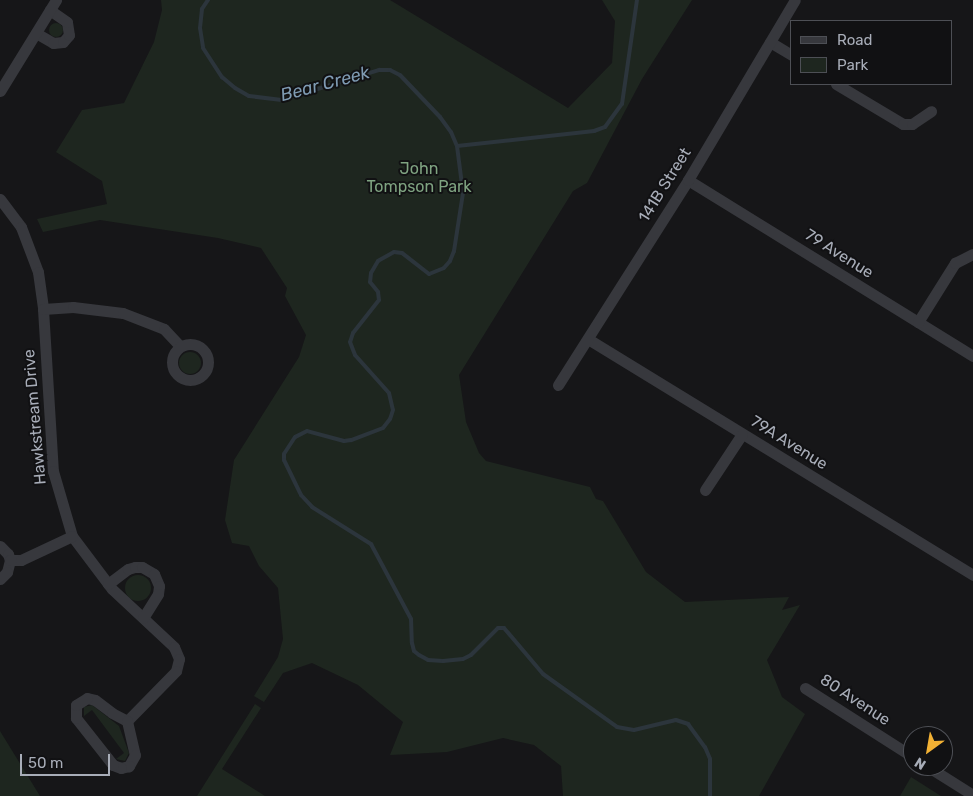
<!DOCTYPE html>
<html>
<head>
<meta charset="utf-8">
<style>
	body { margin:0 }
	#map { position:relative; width:973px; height:796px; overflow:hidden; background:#161618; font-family:Rubik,sans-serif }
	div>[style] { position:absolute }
	.green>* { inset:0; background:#1e261f }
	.round { border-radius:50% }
	.stream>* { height:4px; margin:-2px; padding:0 2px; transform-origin:2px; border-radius:2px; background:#2c353c }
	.street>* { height:11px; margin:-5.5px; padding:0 5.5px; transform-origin:5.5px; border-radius:5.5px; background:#37383d }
	.street>.ring { margin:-5.5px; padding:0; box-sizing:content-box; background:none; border:11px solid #37383d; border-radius:50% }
	span { translate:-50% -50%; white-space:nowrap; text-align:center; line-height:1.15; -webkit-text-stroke:4px #111113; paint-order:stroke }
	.park-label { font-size:16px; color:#7fa381 }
	.street-label { font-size:16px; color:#a8adb8 }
	.water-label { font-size:18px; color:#7f9bb3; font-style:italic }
	.legend { position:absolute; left:790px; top:20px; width:162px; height:65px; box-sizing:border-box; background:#111113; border:1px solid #4d4f55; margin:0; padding:6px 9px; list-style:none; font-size:15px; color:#a8adb8 }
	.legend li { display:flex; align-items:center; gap:10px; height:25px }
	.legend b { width:25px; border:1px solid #4d4f55 }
	.north { position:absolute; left:903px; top:726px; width:50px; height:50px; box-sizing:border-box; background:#111113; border:1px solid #4d4f55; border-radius:50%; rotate:212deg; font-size:14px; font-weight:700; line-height:20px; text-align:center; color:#a8adb8 }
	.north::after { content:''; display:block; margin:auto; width:18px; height:22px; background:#f2b134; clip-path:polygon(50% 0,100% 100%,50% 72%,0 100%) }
	.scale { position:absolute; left:20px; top:754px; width:90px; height:22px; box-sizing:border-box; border:2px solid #a8adb8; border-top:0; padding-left:6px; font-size:15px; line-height:18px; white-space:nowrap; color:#a8adb8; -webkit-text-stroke:4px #111113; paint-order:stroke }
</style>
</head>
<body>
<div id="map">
	<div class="green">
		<i style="clip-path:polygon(161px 0,390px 0,568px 108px,612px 63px,615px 21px,602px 0,692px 0,642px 79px,587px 183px,573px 191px,459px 375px,466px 422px,479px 453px,486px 461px,590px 487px,596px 499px,603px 501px,646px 572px,685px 602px,789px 597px,782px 610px,800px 605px,767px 660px,782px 697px,805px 714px,759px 796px,563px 796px,561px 766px,534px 745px,503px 738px,447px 752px,390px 755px,403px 722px,358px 685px,312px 663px,283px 673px,264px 702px,254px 696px,278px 657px,283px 639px,278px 588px,259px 566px,249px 546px,232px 543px,225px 520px,234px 460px,299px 357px,306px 335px,285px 296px,287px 288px,261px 248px,218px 238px,100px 220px,43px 232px,37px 219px,107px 204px,102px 181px,56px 152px,82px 110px,124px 103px,154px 42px,162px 10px)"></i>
		<i class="round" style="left:49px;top:23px;width:14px;height:14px"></i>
		<i class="round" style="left:179px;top:352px;width:22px;height:22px"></i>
		<i class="round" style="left:125px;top:575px;width:26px;height:26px"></i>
		<i style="clip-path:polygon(255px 704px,261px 708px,222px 769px,265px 796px,197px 796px)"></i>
		<i style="clip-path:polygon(92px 705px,119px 726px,129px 753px,125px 761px,116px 759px,124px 753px,92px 710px,84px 716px,84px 707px)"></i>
		<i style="clip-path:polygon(0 731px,40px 796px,0 796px)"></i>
		<i style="clip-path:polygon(911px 777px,941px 796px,900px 796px)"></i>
	</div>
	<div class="stream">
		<i style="left:208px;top:0;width:11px;rotate:124deg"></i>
		<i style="left:202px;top:9px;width:19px;rotate:96deg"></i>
		<i style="left:200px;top:28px;width:20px;rotate:81deg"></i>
		<i style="left:203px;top:48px;width:35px;rotate:57deg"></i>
		<i style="left:222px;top:77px;width:17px;rotate:40deg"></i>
		<i style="left:235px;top:88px;width:16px;rotate:30deg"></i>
		<i style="left:249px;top:96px;width:33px;rotate:7deg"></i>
		<i style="left:282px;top:100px;width:102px;rotate:-17.2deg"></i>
		<i style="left:379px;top:70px;width:11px"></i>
		<i style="left:390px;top:70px;width:11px;rotate:27deg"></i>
		<i style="left:400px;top:75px;width:58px;rotate:46.4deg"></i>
		<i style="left:440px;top:117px;width:19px;rotate:54deg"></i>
		<i style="left:451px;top:132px;width:15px;rotate:67deg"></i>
		<i style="left:457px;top:146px;width:47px;rotate:82.7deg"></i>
		<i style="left:463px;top:193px;width:59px;rotate:98.8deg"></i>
		<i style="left:454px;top:251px;width:11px;rotate:112deg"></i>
		<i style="left:450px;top:261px;width:9px;rotate:131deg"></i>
		<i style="left:444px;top:268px;width:16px;rotate:158deg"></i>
		<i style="left:429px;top:274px;width:34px;rotate:-142deg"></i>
		<i style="left:402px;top:253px;width:8px;rotate:-173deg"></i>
		<i style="left:394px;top:252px;width:18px;rotate:151deg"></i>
		<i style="left:378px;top:261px;width:14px;rotate:120deg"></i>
		<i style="left:371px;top:273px;width:9px;rotate:96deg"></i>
		<i style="left:370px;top:282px;width:13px;rotate:51deg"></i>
		<i style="left:378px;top:292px;width:8px;rotate:83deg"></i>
		<i style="left:379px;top:300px;width:42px;rotate:128.2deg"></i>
		<i style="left:353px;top:333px;width:9px;rotate:108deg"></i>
		<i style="left:350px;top:342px;width:14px;rotate:69deg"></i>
		<i style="left:355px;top:355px;width:51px;rotate:48.2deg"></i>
		<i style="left:389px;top:393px;width:17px;rotate:77deg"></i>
		<i style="left:393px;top:410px;width:9px;rotate:108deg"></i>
		<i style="left:390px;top:419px;width:11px;rotate:128deg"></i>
		<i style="left:383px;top:428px;width:34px;rotate:159deg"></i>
		<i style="left:351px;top:440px;width:7px;rotate:172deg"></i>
		<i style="left:344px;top:441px;width:38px;rotate:-165deg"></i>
		<i style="left:307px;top:431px;width:13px;rotate:153deg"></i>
		<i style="left:295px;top:437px;width:20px;rotate:123deg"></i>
		<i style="left:284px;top:454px;width:6px;rotate:90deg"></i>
		<i style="left:284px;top:460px;width:39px;rotate:64deg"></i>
		<i style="left:301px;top:495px;width:16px;rotate:47deg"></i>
		<i style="left:312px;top:507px;width:70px;rotate:32.1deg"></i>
		<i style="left:371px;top:544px;width:85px;rotate:61.9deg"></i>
		<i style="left:411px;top:619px;width:24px;rotate:88deg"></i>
		<i style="left:412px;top:643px;width:8px;rotate:76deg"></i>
		<i style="left:414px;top:651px;width:6px;rotate:39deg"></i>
		<i style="left:419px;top:655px;width:10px;rotate:29deg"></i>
		<i style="left:428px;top:660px;width:15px;rotate:4deg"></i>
		<i style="left:443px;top:661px;width:20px;rotate:-6deg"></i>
		<i style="left:463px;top:659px;width:9px;rotate:-27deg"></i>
		<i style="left:471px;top:655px;width:38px;rotate:-45deg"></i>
		<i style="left:498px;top:628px;width:6px"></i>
		<i style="left:504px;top:628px;width:60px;rotate:49.7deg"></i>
		<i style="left:543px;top:674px;width:91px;rotate:35.6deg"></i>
		<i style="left:617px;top:727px;width:17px;rotate:10deg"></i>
		<i style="left:634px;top:730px;width:43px;rotate:-13.4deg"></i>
		<i style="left:676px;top:720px;width:13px;rotate:18deg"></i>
		<i style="left:688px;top:724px;width:29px;rotate:54deg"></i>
		<i style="left:705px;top:747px;width:13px;rotate:67deg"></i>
		<i style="left:710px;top:759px;width:37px;rotate:90deg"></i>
		<i style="left:457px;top:146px;width:138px;rotate:-6.2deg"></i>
		<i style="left:594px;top:131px;width:12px;rotate:-20deg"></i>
		<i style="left:605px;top:127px;width:29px;rotate:-54deg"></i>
		<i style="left:622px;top:104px;width:105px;rotate:-81.8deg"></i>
	</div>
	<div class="street">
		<i style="left:36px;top:33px;width:20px;rotate:30deg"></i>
		<i style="left:53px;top:43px;width:10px;rotate:-6deg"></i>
		<i style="left:63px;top:42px;width:9px;rotate:-49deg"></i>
		<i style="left:69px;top:35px;width:13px;rotate:-99deg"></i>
		<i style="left:67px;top:22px;width:21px;rotate:-145deg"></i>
		<i style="left:770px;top:42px;width:26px;rotate:31deg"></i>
		<i style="left:836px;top:84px;width:78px;rotate:30.8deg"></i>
		<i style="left:903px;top:124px;width:9px"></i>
		<i style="left:912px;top:124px;width:23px;rotate:-34deg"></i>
		<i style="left:0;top:91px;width:107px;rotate:-58.4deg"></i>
		<i style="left:688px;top:180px;width:335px;rotate:31.7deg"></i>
		<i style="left:0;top:199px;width:35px;rotate:53deg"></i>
		<i style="left:21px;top:227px;width:48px;rotate:69.3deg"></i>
		<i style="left:38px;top:272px;width:37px;rotate:82deg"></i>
		<i style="left:43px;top:309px;width:162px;rotate:86.5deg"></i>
		<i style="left:53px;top:471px;width:68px;rotate:73.7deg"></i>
		<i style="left:72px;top:536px;width:66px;rotate:53deg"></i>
		<i style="left:112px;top:589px;width:85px;rotate:43.1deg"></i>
		<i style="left:174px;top:647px;width:13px;rotate:67deg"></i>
		<i style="left:179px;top:659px;width:12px;rotate:104deg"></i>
		<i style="left:176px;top:671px;width:70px;rotate:134.4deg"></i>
		<i style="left:43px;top:309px;width:30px;rotate:-4deg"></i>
		<i style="left:73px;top:307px;width:50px;rotate:6.8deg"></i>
		<i style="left:123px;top:313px;width:44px;rotate:21.3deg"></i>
		<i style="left:164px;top:329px;width:23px;rotate:47deg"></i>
		<i style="left:918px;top:322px;width:70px;rotate:-57.9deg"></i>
		<i style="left:955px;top:263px;width:20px;rotate:-27deg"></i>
		<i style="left:588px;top:339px;width:452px;rotate:31.5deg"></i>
		<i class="ring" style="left:172px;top:344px;width:25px;height:25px"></i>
		<i style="left:558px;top:385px;width:243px;rotate:-57.6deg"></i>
		<i style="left:688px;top:180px;width:209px;rotate:-59.3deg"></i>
		<i style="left:705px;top:490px;width:67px;rotate:-56.5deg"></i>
		<i style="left:0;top:546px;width:11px;rotate:45deg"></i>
		<i style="left:8px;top:554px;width:6px;rotate:72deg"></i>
		<i style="left:10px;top:560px;width:12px;rotate:104deg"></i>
		<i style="left:7px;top:572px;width:10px;rotate:135deg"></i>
		<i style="left:10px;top:560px;width:11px"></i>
		<i style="left:21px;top:560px;width:56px;rotate:-25.2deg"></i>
		<i style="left:108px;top:584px;width:25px;rotate:-37deg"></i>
		<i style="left:128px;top:569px;width:7px;rotate:-16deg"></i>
		<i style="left:135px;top:567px;width:7px"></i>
		<i style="left:142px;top:567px;width:14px;rotate:30deg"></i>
		<i style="left:154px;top:574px;width:13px;rotate:67deg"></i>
		<i style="left:159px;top:586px;width:8px;rotate:97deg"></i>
		<i style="left:158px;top:594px;width:28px;rotate:122deg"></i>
		<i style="left:805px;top:688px;width:128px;rotate:32.6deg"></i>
		<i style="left:87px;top:698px;width:8px;rotate:14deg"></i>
		<i style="left:95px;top:700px;width:21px;rotate:37deg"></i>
		<i style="left:112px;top:713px;width:17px;rotate:28deg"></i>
		<i style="left:127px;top:721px;width:35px;rotate:77deg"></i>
		<i style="left:135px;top:755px;width:13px;rotate:119deg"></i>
		<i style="left:129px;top:766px;width:8px;rotate:166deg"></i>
		<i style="left:121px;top:768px;width:9px;rotate:-159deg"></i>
		<i style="left:113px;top:765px;width:60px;rotate:-128.2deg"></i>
		<i style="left:76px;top:718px;width:13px;rotate:-90deg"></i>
		<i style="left:76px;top:705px;width:13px;rotate:-32deg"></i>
		<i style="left:927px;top:766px;width:54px;rotate:32.2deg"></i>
	</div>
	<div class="park-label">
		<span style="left:419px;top:178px">John<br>Tompson Park</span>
	</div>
	<div class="street-label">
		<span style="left:665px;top:185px;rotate:-58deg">141B Street</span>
		<span style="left:839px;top:254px;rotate:32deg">79 Avenue</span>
		<span style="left:35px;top:417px;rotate:-95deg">Hawkstream Drive</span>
		<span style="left:789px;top:443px;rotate:32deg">79A Avenue</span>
		<span style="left:855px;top:700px;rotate:33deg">80 Avenue</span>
	</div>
	<div class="water-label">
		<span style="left:325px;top:84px;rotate:-15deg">Bear Creek</span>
	</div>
	<ul class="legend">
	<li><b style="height:6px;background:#37383d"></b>Road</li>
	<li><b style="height:14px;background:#1e261f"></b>Park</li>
	</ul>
	<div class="north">N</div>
	<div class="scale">50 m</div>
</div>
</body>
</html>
